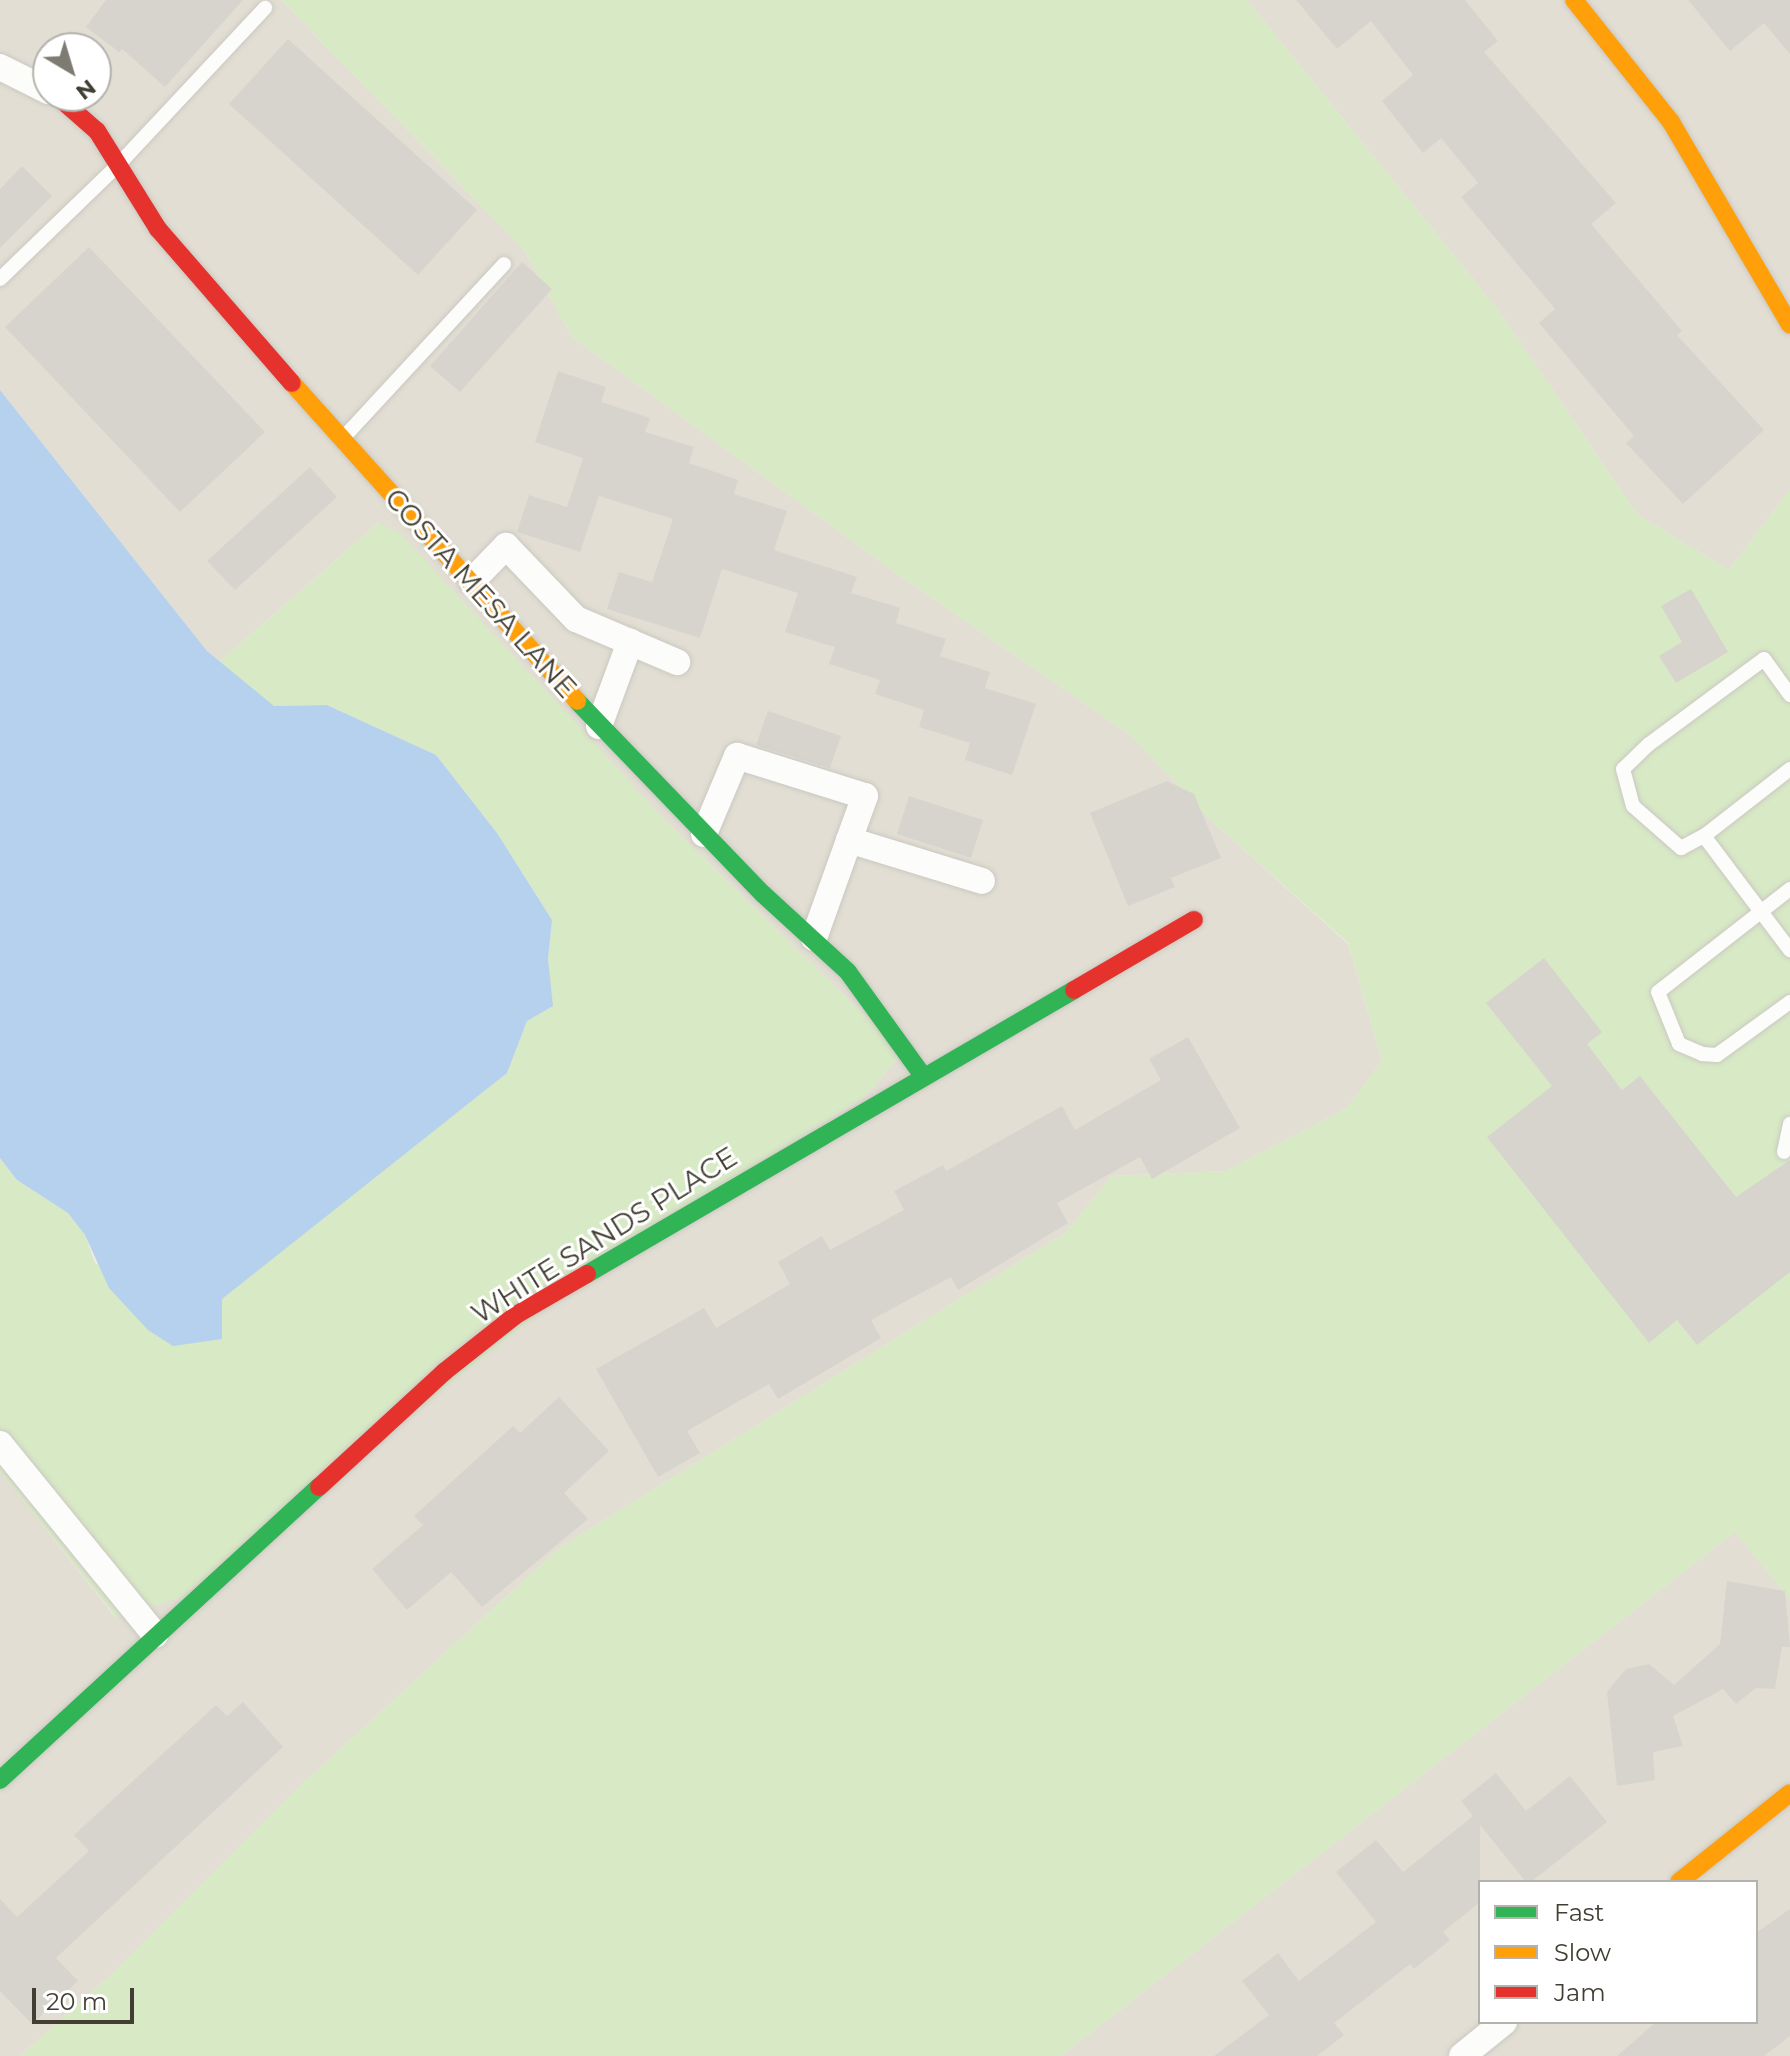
<!DOCTYPE html>
<html>
<head>
<meta charset="utf-8">
<style>
	body { margin:0 }
	#map { position:relative; width:1790px; height:2056px; overflow:hidden; background:#eeece6; font-family:Montserrat,sans-serif }
	div>[style] { position:absolute }
	.residential>* { inset:0; background:#e2ded3 }
	.green>* { inset:0; background:#d8e9c5 }
	.water>* { inset:0; background:#b5d1ed }
	.building>* { inset:0; background:#d7d4ce }
	.roads { filter:drop-shadow(0 0 2px #cac8c2) drop-shadow(0 0 2px #cac8c2) }
	.lane>* { height:14px; margin:-7px; padding:0 7px; transform-origin:7px; border-radius:7px; background:#fcfcfb }
	.street>* { height:26px; margin:-13px; padding:0 13px; transform-origin:13px; border-radius:13px; background:#fcfcfb }
	.fast>* { height:18px; margin:-9px; padding:0 9px; transform-origin:9px; border-radius:9px; background:#30b455 }
	.slow>* { height:18px; margin:-9px; padding:0 9px; transform-origin:9px; border-radius:9px; background:#ff9f0a }
	.jam>* { height:18px; margin:-9px; padding:0 9px; transform-origin:9px; border-radius:9px; background:#e5322d }
	span { translate:-50% -50%; white-space:nowrap; text-align:center; line-height:1.15; -webkit-text-stroke:6px #fff; paint-order:stroke }
	.street-label { font-size:28px; color:#423e33 }
	.legend { position:absolute; left:1478px; top:1880px; width:280px; height:144px; box-sizing:border-box; background:#fff; border:2px solid #b3b2ad; margin:0; padding:10px 14px; list-style:none; font-size:24px; color:#423e33 }
	.legend li { display:flex; align-items:center; gap:16px; height:40px }
	.legend b { width:40px; border:2px solid #b3b2ad }
	.north { position:absolute; left:32px; top:32px; width:80px; height:80px; box-sizing:border-box; background:#fff; border:2px solid #b3b2ad; border-radius:50%; rotate:142deg; font-size:22px; font-weight:700; line-height:32px; text-align:center; color:#423e33 }
	.north::after { content:''; display:block; margin:auto; width:28px; height:36px; background:#7e7b72; clip-path:polygon(50% 0,100% 100%,50% 72%,0 100%) }
	.scale { position:absolute; left:32px; top:1988px; width:102px; height:36px; box-sizing:border-box; border:4px solid #423e33; border-top:0; padding-left:10px; font-size:24px; line-height:28px; white-space:nowrap; color:#423e33; -webkit-text-stroke:6px #fff; paint-order:stroke }
</style>
</head>
<body>
<div id="map">
	<div class="residential">
		<i style="clip-path:polygon(evenodd,0 0,281px 0,524px 250px,572px 337px,900px 576px,1130px 735px,1212px 821px,1348px 944px,1382px 1061px,1347px 1108px,1226px 1171px,1112px 1176px,1065px 1233px,559px 1548px,301px 1785px,114px 1972px,20px 2056px,0 2056px,0 1472px,115px 1617px,619px 1251px,865px 1096px,903px 1053px,669px 824px,378px 523px,219px 662px,207px 651px,0 390px,0 0,48px 48px,96px 48px,96px 96px,48px 96px,48px 48px)"></i>
		<i style="clip-path:polygon(1247px 0,1790px 0,1790px 489px,1729px 570px,1638px 515px,1499px 311px)"></i>
		<i style="clip-path:polygon(evenodd,1735px 1532px,1790px 1599px,1790px 2056px,1061px 2056px,1735px 1532px,1480px 1882px,1756px 1882px,1756px 2022px,1480px 2022px,1480px 1882px)"></i>
	</div>
	<div class="green">
		<i style="clip-path:polygon(281px 0,1247px 0,1499px 311px,1638px 515px,1729px 570px,1790px 489px,1790px 1599px,1735px 1532px,1061px 2056px,20px 2056px,114px 1972px,301px 1785px,559px 1548px,1065px 1233px,1112px 1176px,1226px 1171px,1347px 1108px,1382px 1061px,1348px 943px,1212px 821px,1130px 735px,900px 576px,572px 337px,524px 250px)"></i>
		<i style="clip-path:polygon(378px 523px,400px 533px,669px 824px,903px 1053px,865px 1096px,619px 1251px,180px 1598px,116px 1617px,0 1472px,0 1158px,17px 1180px,68px 1213px,85px 1235px,95px 1263px,222px 1339px,221px 1299px,507px 1073px,527px 1021px,552px 1006px,548px 959px,552px 920px,497px 833px,436px 755px,327px 705px,274px 706px,219px 662px)"></i>
	</div>
	<div class="water">
		<i style="clip-path:polygon(0 390px,207px 651px,274px 706px,327px 705px,436px 755px,497px 833px,552px 920px,548px 959px,553px 1006px,527px 1021px,507px 1073px,222px 1299px,222px 1339px,173px 1346px,148px 1330px,109px 1288px,85px 1235px,68px 1213px,17px 1180px,0 1158px)"></i>
	</div>
	<div class="building">
		<i style="clip-path:polygon(106px 0,243px 0,165px 87px,122px 49px,119px 52px,86px 27px)"></i>
		<i style="clip-path:polygon(1296px 0,1465px 0,1498px 41px,1484px 52px,1616px 203px,1591px 224px,1682px 331px,1677px 335px,1764px 430px,1683px 504px,1626px 443px,1634px 436px,1539px 323px,1555px 309px,1461px 197px,1478px 183px,1441px 138px,1423px 153px,1382px 101px,1413px 75px,1371px 21px,1337px 49px)"></i>
		<i style="clip-path:polygon(1688px 0,1790px 0,1790px 54px,1764px 23px,1730px 51px)"></i>
		<i style="clip-path:polygon(288px 39px,477px 210px,418px 275px,229px 104px)"></i>
		<i style="clip-path:polygon(22px 166px,52px 196px,0 248px,0 189px)"></i>
		<i style="clip-path:polygon(89px 247px,265px 432px,180px 512px,5px 327px)"></i>
		<i style="clip-path:polygon(522px 262px,552px 289px,460px 392px,430px 366px)"></i>
		<i style="clip-path:polygon(558px 371px,606px 387px,601px 402px,650px 418px,645px 432px,694px 447px,689px 463px,738px 480px,734px 494px,787px 511px,774px 550px,857px 577px,851px 593px,900px 608px,896px 623px,946px 639px,940px 656px,990px 672px,985px 688px,1036px 704px,1012px 775px,965px 760px,970px 743px,919px 727px,924px 710px,875px 694px,880px 680px,829px 664px,835px 647px,785px 632px,798px 593px,722px 569px,700px 638px,607px 609px,619px 572px,652px 582px,673px 519px,599px 496px,580px 552px,517px 532px,529px 495px,567px 507px,583px 458px,535px 442px)"></i>
		<i style="clip-path:polygon(310px 467px,337px 497px,235px 590px,207px 561px)"></i>
		<i style="clip-path:polygon(1691px 589px,1728px 652px,1676px 683px,1659px 656px,1682px 642px,1661px 606px)"></i>
		<i style="clip-path:polygon(768px 711px,841px 736px,830px 768px,756px 745px)"></i>
		<i style="clip-path:polygon(1167px 781px,1194px 794px,1221px 858px,1171px 878px,1175px 887px,1128px 906px,1090px 813px)"></i>
		<i style="clip-path:polygon(909px 796px,983px 820px,971px 858px,897px 834px)"></i>
		<i style="clip-path:polygon(1544px 958px,1602px 1032px,1587px 1044px,1622px 1090px,1640px 1076px,1736px 1197px,1790px 1160px,1790px 1272px,1697px 1345px,1677px 1320px,1649px 1343px,1487px 1137px,1552px 1086px,1486px 1003px)"></i>
		<i style="clip-path:polygon(1188px 1037px,1240px 1128px,1152px 1179px,1140px 1157px,1057px 1203px,1068px 1223px,958px 1290px,951px 1277px,871px 1320px,881px 1338px,778px 1399px,769px 1384px,687px 1431px,700px 1453px,658px 1477px,596px 1369px,704px 1308px,716px 1328px,790px 1284px,778px 1262px,822px 1236px,830px 1250px,904px 1210px,894px 1191px,943px 1165px,946px 1171px,1062px 1106px,1075px 1130px,1161px 1080px,1149px 1059px)"></i>
		<i style="clip-path:polygon(559px 1397px,609px 1451px,564px 1493px,588px 1519px,482px 1607px,451px 1572px,407px 1610px,372px 1569px,423px 1525px,414px 1516px,513px 1426px,520px 1433px)"></i>
		<i style="clip-path:polygon(1727px 1581px,1785px 1591px,1790px 1647px,1782px 1647px,1775px 1689px,1756px 1688px,1736px 1704px,1723px 1689px,1673px 1716px,1683px 1746px,1653px 1752px,1655px 1780px,1617px 1786px,1607px 1692px,1626px 1669px,1649px 1664px,1674px 1685px,1720px 1644px)"></i>
		<i style="clip-path:polygon(243px 1702px,283px 1747px,56px 1958px,78px 1981px,32px 2024px,0 1991px,0 1899px,17px 1917px,89px 1851px,74px 1835px,216px 1705px,227px 1716px)"></i>
		<i style="clip-path:polygon(1496px 1773px,1526px 1811px,1570px 1776px,1607px 1822px,1531px 1882px,1526px 1882px,1480px 1825px,1480px 1902px,1443px 1932px,1450px 1940px,1414px 1969px,1410px 1964px,1334px 2023px,1344px 2035px,1317px 2056px,1214px 2056px,1269px 2015px,1242px 1981px,1278px 1953px,1299px 1981px,1376px 1922px,1336px 1872px,1376px 1840px,1403px 1872px,1473px 1816px,1461px 1801px)"></i>
		<i style="clip-path:polygon(1790px 1909px,1790px 2036px,1764px 2056px,1617px 2056px,1656px 2022px,1756px 2022px,1756px 1933px)"></i>
	</div>
	<div class="roads">
		<div class="lane">
			<i style="left:0;top:279px;width:165px;rotate:-44deg"></i>
			<i style="left:119px;top:164px;width:214px;rotate:-46.9deg"></i>
			<i style="left:343px;top:438px;width:237px;rotate:-47.2deg"></i>
			<i style="left:1790px;top:695px;width:44px;rotate:-125.8deg"></i>
			<i style="left:1764px;top:659px;width:143px;rotate:143.5deg"></i>
			<i style="left:1649px;top:744px;width:36px;rotate:136deg"></i>
			<i style="left:1623px;top:769px;width:38px;rotate:75deg"></i>
			<i style="left:1633px;top:806px;width:64px;rotate:41.2deg"></i>
			<i style="left:1681px;top:848px;width:26px;rotate:-28deg"></i>
			<i style="left:1704px;top:836px;width:109px;rotate:-37.9deg"></i>
			<i style="left:1704px;top:836px;width:143px;rotate:53deg"></i>
			<i style="left:1790px;top:889px;width:167px;rotate:142deg"></i>
			<i style="left:1658px;top:992px;width:56px;rotate:68deg"></i>
			<i style="left:1679px;top:1044px;width:25px;rotate:23deg"></i>
			<i style="left:1702px;top:1054px;width:15px;rotate:4deg"></i>
			<i style="left:1717px;top:1055px;width:90px;rotate:-36deg"></i>
			<i style="left:1784px;top:1152px;width:29px;rotate:-78deg"></i>
		</div>
		<div class="street">
			<i style="left:0;top:67px;width:54px;rotate:26.6deg"></i>
			<i style="left:472px;top:581px;width:49px;rotate:-45.8deg"></i>
			<i style="left:506px;top:546px;width:101px;rotate:46.2deg"></i>
			<i style="left:576px;top:619px;width:110px;rotate:23.1deg"></i>
			<i style="left:599px;top:726px;width:90px;rotate:-69.7deg"></i>
			<i style="left:704px;top:834px;width:85px;rotate:-67.1deg"></i>
			<i style="left:737px;top:756px;width:134px;rotate:17.4deg"></i>
			<i style="left:865px;top:796px;width:47px;rotate:110deg"></i>
			<i style="left:849px;top:840px;width:139px;rotate:17.1deg"></i>
			<i style="left:814px;top:938px;width:104px;rotate:-70.3deg"></i>
			<i style="left:0;top:1444px;width:246px;rotate:50.9deg"></i>
			<i style="left:1462px;top:2056px;width:54px;rotate:-39deg"></i>
		</div>
		<div class="fast">
			<i style="left:577px;top:701px;width:268px;rotate:46.1deg"></i>
			<i style="left:763px;top:894px;width:115px;rotate:42.5deg"></i>
			<i style="left:848px;top:972px;width:128px;rotate:54.2deg"></i>
			<i style="left:587px;top:1274px;width:564px;rotate:-30.25deg"></i>
			<i style="left:0;top:1780px;width:433px;rotate:-42.6deg"></i>
		</div>
		<div class="slow">
			<i style="left:1574px;top:0;width:156px;rotate:51.5deg"></i>
			<i style="left:1671px;top:122px;width:235px;rotate:59.6deg"></i>
			<i style="left:292px;top:383px;width:427px;rotate:48.1deg"></i>
			<i style="left:1679px;top:1882px;width:142px;rotate:-38.7deg"></i>
		</div>
		<div class="jam">
			<i style="left:57px;top:96px;width:53px;rotate:41.2deg"></i>
			<i style="left:97px;top:131px;width:115px;rotate:58.1deg"></i>
			<i style="left:158px;top:229px;width:204px;rotate:49deg"></i>
			<i style="left:1074px;top:990px;width:139px;rotate:-30.3deg"></i>
			<i style="left:319px;top:1487px;width:170px;rotate:-42.6deg"></i>
			<i style="left:444px;top:1372px;width:92px;rotate:-38.4deg"></i>
			<i style="left:516px;top:1315px;width:82px;rotate:-30deg"></i>
		</div>
	</div>
	<div class="street-label">
		<span style="left:481px;top:593px;rotate:48deg">COSTA MESA LANE</span>
		<span style="left:604px;top:1235px;rotate:-32deg">WHITE SANDS PLACE</span>
	</div>
	<ul class="legend">
	<li><b style="height:10px;background:#30b455"></b>Fast</li>
	<li><b style="height:10px;background:#ff9f0a"></b>Slow</li>
	<li><b style="height:10px;background:#e5322d"></b>Jam</li>
	</ul>
	<div class="north">N</div>
	<div class="scale">20 m</div>
</div>
</body>
</html>
